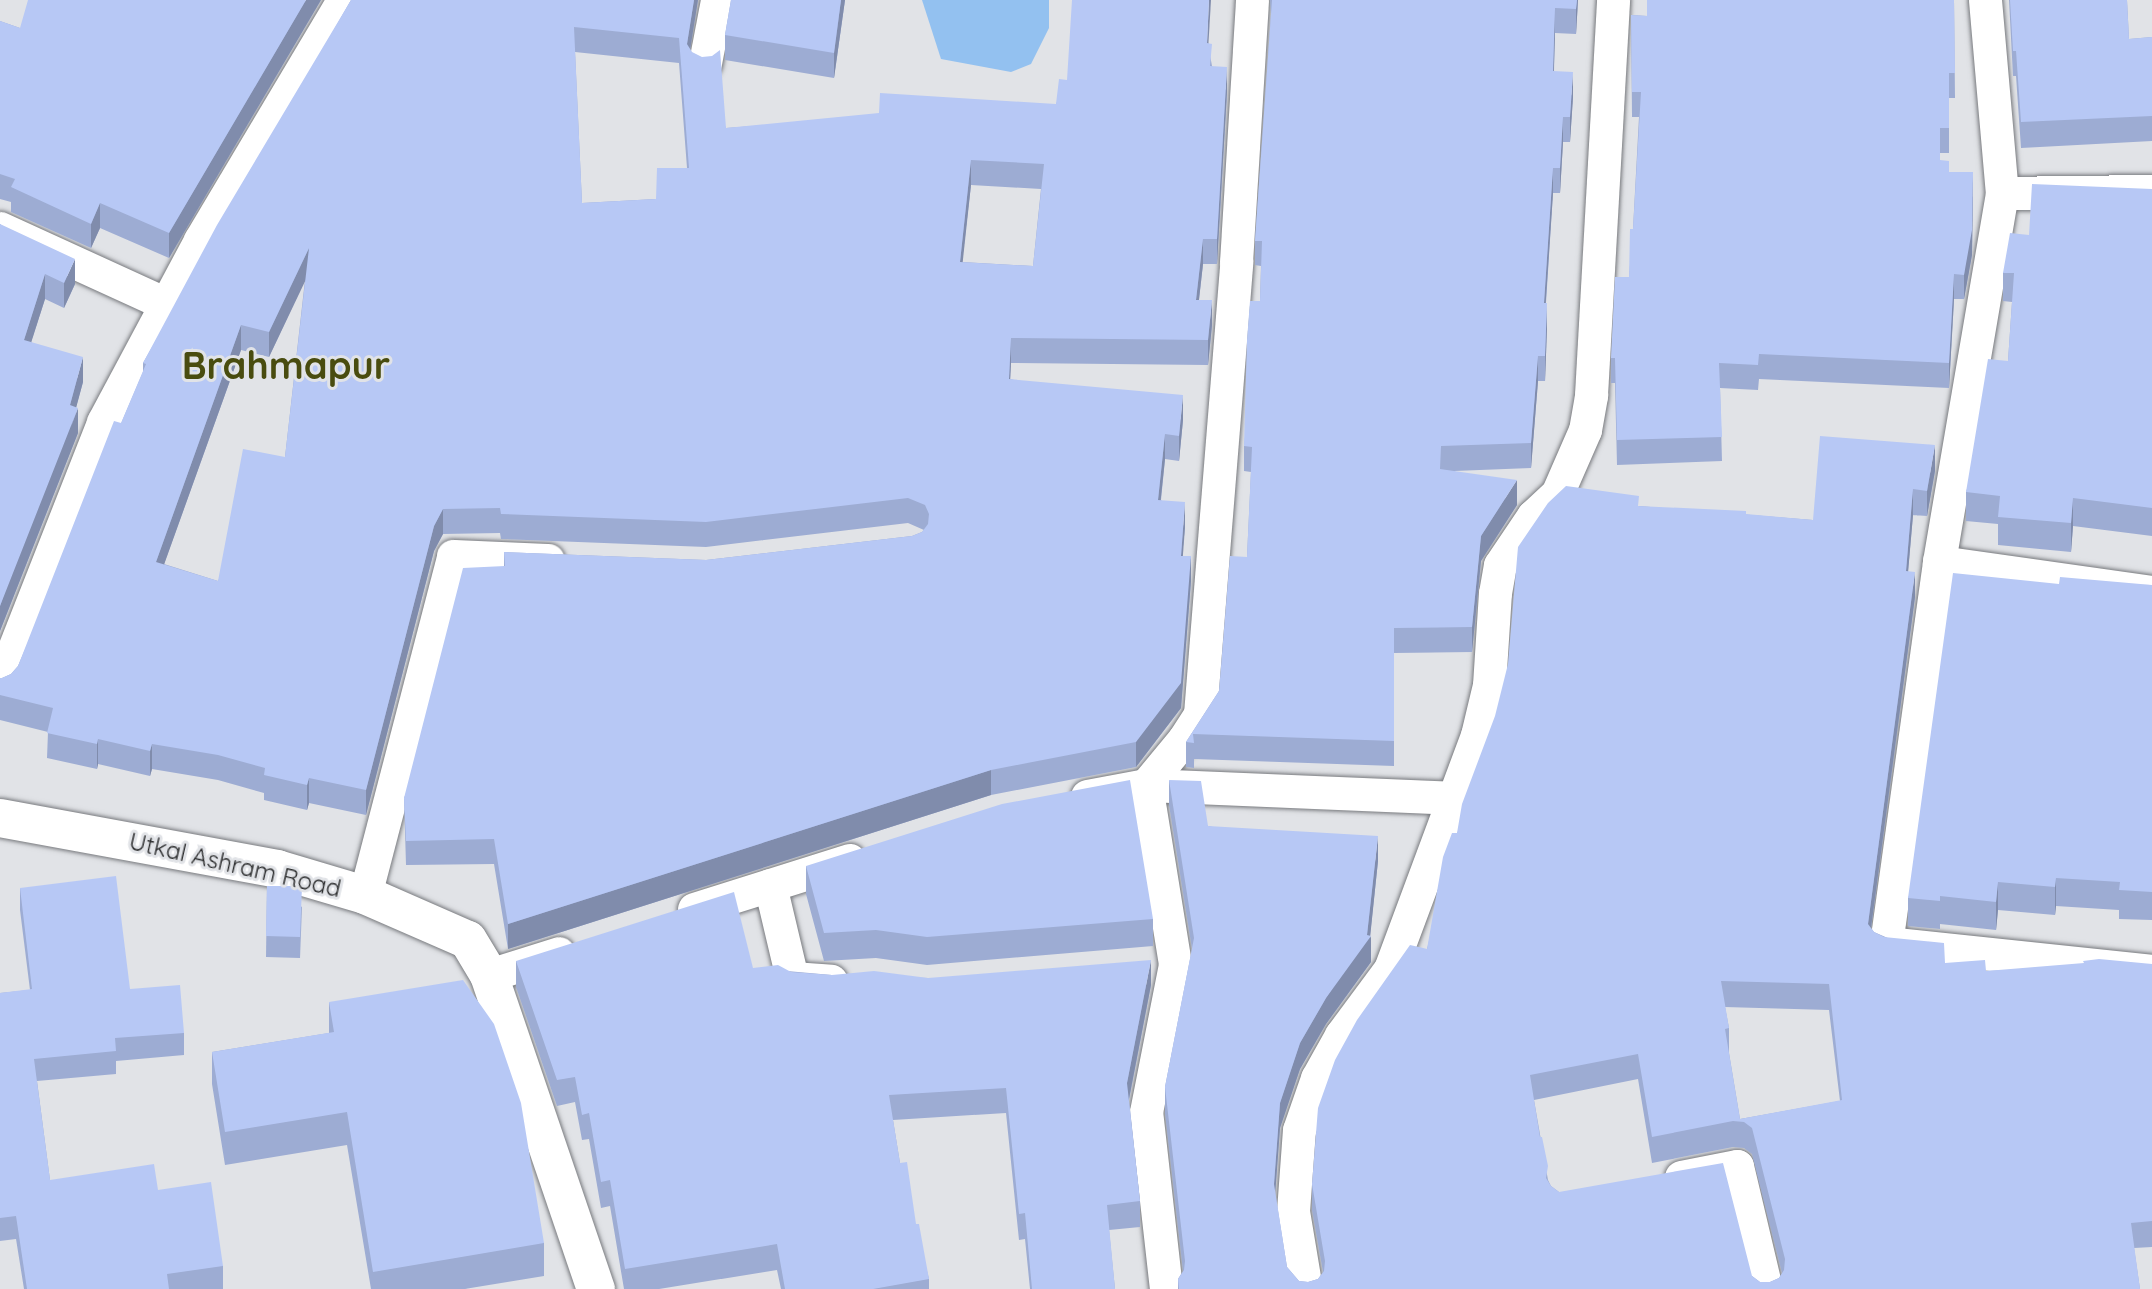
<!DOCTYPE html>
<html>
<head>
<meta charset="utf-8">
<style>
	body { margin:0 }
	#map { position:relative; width:2152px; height:1289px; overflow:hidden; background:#e1e3e7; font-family:Quicksand,sans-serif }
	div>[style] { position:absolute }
	.water>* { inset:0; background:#93c1f0 }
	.roads { filter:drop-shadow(0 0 2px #787a7e) drop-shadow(0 0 2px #787a7e) }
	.street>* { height:33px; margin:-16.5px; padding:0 16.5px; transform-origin:16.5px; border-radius:16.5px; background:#fff }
	.primary>* { height:38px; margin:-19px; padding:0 19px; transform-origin:19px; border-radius:19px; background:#fff }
	.wall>* { inset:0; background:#9dacd3 }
	.shaded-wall>* { inset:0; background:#808cac }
	.building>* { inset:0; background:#b7c8f5 }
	span { translate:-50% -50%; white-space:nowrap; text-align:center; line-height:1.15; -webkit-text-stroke:6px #e1e3e7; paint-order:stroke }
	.street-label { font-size:24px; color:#2a2b2c }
	.town-label { font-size:38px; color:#494c0f; font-weight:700 }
</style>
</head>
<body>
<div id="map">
	<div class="water">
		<i style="clip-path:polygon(922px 0,1049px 0,1049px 28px,1031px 64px,1011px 72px,941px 59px)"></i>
	</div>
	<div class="roads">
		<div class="street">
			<i style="left:1985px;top:0;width:194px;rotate:85deg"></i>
			<i style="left:2002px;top:193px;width:374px;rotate:99.7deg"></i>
			<i style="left:1939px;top:562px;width:385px;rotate:97.9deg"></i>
			<i style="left:1886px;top:943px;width:267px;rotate:6deg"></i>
			<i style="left:705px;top:63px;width:64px;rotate:-79.2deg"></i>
			<i style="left:2002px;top:193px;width:150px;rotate:-0.8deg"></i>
			<i style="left:0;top:228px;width:183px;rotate:24.6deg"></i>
			<i style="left:1939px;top:562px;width:215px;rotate:8deg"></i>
			<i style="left:0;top:684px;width:282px;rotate:-68.5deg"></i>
			<i style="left:103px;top:422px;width:206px;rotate:-61.9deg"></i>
			<i style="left:200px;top:240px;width:279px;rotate:-59.2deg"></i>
			<i style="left:1087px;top:796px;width:60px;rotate:-10.6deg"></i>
			<i style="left:1146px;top:785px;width:60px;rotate:-50.4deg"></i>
			<i style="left:1184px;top:739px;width:30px;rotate:-57deg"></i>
			<i style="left:1200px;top:714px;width:453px;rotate:-85.4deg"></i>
			<i style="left:1236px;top:262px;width:262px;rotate:-86.5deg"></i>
			<i style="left:770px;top:885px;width:96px;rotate:76.7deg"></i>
			<i style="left:792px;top:978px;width:39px;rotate:4deg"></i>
			<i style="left:365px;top:895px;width:350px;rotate:-75.4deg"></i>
			<i style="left:453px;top:556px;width:95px;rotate:2.4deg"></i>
			<i style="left:694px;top:909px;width:163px;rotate:-17.5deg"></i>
			<i style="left:489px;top:975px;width:73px;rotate:-17.4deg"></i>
			<i style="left:1681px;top:1177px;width:57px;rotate:-11.1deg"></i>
			<i style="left:1737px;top:1166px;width:126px;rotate:76.7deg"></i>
			<i style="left:1166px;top:1289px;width:178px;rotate:-96.4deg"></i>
			<i style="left:1146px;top:1112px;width:151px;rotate:-78.9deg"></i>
			<i style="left:1175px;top:964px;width:181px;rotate:-99.2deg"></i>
			<i style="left:1146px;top:785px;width:307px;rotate:2.4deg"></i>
			<i style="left:1306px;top:1289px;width:79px;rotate:-99.5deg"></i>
			<i style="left:1293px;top:1211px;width:81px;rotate:-85.8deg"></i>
			<i style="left:1299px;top:1130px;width:55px;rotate:-70.9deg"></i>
			<i style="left:1317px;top:1078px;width:49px;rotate:-60.8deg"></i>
			<i style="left:1341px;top:1035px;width:82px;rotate:-53.4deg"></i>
			<i style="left:1390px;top:969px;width:250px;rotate:-69.6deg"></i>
			<i style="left:1477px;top:735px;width:51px;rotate:-76.5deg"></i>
			<i style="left:1489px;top:685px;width:92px;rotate:-86.3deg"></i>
			<i style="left:1495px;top:593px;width:28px;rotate:-80deg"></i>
			<i style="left:1500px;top:565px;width:59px;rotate:-56deg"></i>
			<i style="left:1533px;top:516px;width:33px;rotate:-43deg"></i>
			<i style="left:1557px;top:494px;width:70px;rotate:-66.4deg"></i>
			<i style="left:1585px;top:430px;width:36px;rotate:-80deg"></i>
			<i style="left:1591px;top:395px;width:396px;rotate:-86.8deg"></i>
		</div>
		<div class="primary">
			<i style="left:0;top:818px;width:282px;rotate:10.4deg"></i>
			<i style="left:277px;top:869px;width:92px;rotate:16.5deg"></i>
			<i style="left:365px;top:895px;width:112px;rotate:23.6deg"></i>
			<i style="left:468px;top:940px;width:41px;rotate:59deg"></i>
			<i style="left:489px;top:975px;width:332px;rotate:71.2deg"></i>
		</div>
	</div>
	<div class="wall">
		<i style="clip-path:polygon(321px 0,169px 258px,100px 228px,91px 248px,11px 212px,11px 202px,0 199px,0 21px,20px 28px)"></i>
		<i style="clip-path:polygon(evenodd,351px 0,698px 0,690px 49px,726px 128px,1056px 104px,1067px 80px,1208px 44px,1212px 66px,1227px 92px,1217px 264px,1203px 264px,1199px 300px,1212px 325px,1208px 365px,1011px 363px,1010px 379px,1183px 420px,1179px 461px,1165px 459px,1161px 500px,1185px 527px,1182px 556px,1191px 581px,1181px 708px,1136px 767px,991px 795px,508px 949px,494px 864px,406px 865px,404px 798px,504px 566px,504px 552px,706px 560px,912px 536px,922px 532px,924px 530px,908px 523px,706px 547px,501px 539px,500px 533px,443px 534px,434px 551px,366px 815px,309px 803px,307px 810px,264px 800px,264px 793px,218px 780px,152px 769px,150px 776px,98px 764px,97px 769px,47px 758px,48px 732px,0 720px,0 678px,2px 678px,11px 674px,18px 666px,143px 372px,143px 363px,351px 0,575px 52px,679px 63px,687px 168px,656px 199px,582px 203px,575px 52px,351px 0,971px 185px,1041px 189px,1033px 266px,962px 262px,971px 185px,351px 0,305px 280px,285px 457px,218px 581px,164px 564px,241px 350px,269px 357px,305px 280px)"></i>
		<i style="clip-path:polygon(731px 0,845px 0,834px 78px,725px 60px,725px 35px)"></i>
		<i style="clip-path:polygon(1270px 0,1578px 0,1576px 34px,1555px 33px,1554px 71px,1573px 97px,1570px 142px,1563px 142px,1560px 193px,1553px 193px,1546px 303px,1547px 328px,1545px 381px,1538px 381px,1531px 468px,1454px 471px,1517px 505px,1481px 561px,1472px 652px,1394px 653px,1394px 766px,1194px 759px,1194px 768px,1186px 767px,1186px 742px,1219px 691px,1247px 557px,1251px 472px,1244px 471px,1244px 446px,1260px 301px,1261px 266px,1255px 265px,1255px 241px,1271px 14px)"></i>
		<i style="clip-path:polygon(1954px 0,1955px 98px,1949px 98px,1949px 153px,1940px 153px,1940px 160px,1949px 172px,1973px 197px,1972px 255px,1964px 299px,1954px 299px,1949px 388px,1759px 379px,1758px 390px,1720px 388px,1722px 461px,1617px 465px,1615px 383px,1611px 383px,1611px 358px,1629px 277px,1633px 229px,1639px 117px,1632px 117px,1631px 15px,1647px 16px)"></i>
		<i style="clip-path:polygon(2009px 0,2127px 0,2129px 39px,2152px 37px,2152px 141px,2021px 148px,2016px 76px,2013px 76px)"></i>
		<i style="clip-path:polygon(2152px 189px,2152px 536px,2073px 526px,2071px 552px,1998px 545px,1998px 524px,1966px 521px,1966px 492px,2008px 361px,2012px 302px,2003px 301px,2003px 273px,2029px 235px)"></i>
		<i style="clip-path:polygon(0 224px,75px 284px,64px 308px,45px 299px,31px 342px,83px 382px,76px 407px,78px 433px,0 631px)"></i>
		<i style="clip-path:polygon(evenodd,1935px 471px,1927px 516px,1913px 515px,1908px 571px,1915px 597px,1871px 928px,1874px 932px,1945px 963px,1986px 971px,2152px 964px,2152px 1247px,2134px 1248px,2140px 1289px,1178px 1289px,1178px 1279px,1183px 1271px,1165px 1113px,1165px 1087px,1192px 949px,1169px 805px,1169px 780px,1208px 826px,1378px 861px,1370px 936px,1371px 962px,1326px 1024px,1300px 1069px,1280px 1128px,1275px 1192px,1287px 1267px,1299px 1281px,1308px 1282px,1318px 1279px,1323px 1272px,1312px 1210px,1312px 1184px,1427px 949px,1457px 833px,1639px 506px,1813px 520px,1935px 471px,1725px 1007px,1829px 1010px,1840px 1101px,1740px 1119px,1729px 1053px,1729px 1028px,1725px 1007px,1935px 471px,1638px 1079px,1652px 1163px,1733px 1147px,1744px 1148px,1752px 1154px,1782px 1273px,1779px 1278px,1770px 1282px,1760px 1282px,1752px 1276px,1559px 1192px,1551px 1186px,1548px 1180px,1534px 1100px,1638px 1079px)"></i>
		<i style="clip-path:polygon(2059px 584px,2152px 585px,2152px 920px,2119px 919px,2119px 910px,2056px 906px,2055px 915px,1998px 910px,1996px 930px,1940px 924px,1940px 929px,1908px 926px,1908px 898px)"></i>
		<i style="clip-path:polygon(806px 866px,1153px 919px,1153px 946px,927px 965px,876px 958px,824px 961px,806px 894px)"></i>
		<i style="clip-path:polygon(267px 886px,302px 907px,300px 958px,266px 957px)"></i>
		<i style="clip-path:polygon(20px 888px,130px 989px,184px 1033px,184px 1055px,116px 1061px,116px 1074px,37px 1081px,50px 1180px,158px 1190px,223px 1266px,223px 1289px,24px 1289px,16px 1239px,0 1241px,0 993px,30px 990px,20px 910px)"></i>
		<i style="clip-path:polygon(516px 961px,753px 968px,832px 975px,1151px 985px,1129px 1100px,1140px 1201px,1140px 1227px,1109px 1230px,1115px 1289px,1030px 1289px,1025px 1239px,1019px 1240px,1006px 1113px,893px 1120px,900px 1163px,929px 1279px,929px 1289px,781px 1289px,777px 1270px,659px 1289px,624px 1289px,610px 1206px,601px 1208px,589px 1139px,582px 1140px,575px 1102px,557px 1106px,516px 987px)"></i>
		<i style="clip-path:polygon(329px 1002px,544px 1243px,544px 1276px,465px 1289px,371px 1289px,347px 1145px,225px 1165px,212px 1084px,212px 1052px,329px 1033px)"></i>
	</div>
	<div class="shaded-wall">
		<i style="clip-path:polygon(306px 0,321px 0,169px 258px,169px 233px)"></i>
		<i style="clip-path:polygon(694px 0,698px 0,687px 69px,687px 44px)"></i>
		<i style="clip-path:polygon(841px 0,845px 0,834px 78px,834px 53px)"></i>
		<i style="clip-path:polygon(1209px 0,1211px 0,1207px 68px,1207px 43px)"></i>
		<i style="clip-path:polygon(1577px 0,1578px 0,1576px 34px,1576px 9px)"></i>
		<i style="clip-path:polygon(1555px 8px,1555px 33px,1553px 96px,1553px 71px)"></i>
		<i style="clip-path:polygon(1227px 67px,1227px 92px,1217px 264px,1217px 239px)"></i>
		<i style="clip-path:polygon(1573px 72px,1573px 97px,1570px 142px,1570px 117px)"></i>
		<i style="clip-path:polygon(1563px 117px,1563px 142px,1560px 193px,1560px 168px)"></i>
		<i style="clip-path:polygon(971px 160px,971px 185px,960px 287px,960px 262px)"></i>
		<i style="clip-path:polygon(1553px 168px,1553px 193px,1544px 328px,1544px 303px)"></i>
		<i style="clip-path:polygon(1973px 172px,1972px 255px,1964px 299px,1964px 275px)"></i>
		<i style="clip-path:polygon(100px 203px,100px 228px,91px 248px,91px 224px)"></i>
		<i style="clip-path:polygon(1203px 239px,1203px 264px,1196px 325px,1196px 300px)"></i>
		<i style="clip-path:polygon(309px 248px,309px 273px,269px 357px,269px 332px)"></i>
		<i style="clip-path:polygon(75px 259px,75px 284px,64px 308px,64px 283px)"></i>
		<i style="clip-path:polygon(45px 274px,45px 299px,24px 365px,24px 340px)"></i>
		<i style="clip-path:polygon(1954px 274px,1954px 299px,1949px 388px,1949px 363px)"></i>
		<i style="clip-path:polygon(1212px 300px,1212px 325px,1208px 365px,1208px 340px)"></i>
		<i style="clip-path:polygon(1547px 303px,1547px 328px,1545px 381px,1545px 356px)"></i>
		<i style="clip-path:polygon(241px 325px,241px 350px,156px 587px,156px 562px)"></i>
		<i style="clip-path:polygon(1011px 338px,1011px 363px,1009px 404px,1009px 379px)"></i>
		<i style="clip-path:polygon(1538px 356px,1538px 381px,1531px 468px,1531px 443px)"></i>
		<i style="clip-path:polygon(83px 357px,83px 382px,71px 427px,78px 408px,78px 433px,0 631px,0 606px,70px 405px)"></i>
		<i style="clip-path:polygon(1183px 395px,1183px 420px,1179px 461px,1179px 436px)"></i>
		<i style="clip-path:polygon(1165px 434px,1165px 459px,1158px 525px,1158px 500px)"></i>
		<i style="clip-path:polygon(1935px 445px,1935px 471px,1927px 516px,1927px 491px)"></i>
		<i style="clip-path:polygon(1517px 480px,1517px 505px,1481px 561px,1472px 652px,1472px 627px,1481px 536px)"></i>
		<i style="clip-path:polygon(1913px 489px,1913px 515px,1906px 596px,1906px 571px)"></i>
		<i style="clip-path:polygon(2073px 498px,2073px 526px,2071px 552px,2071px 523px)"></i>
		<i style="clip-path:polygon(1185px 502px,1185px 527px,1181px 581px,1181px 556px)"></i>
		<i style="clip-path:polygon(443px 509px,443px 534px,434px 551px,366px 815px,366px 790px,434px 526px)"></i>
		<i style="clip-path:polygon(1191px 556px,1191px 581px,1181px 708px,1136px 767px,1136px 742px)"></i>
		<i style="clip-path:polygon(1915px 572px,1915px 597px,1868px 950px,1868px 924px)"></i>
		<i style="clip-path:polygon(98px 739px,98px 764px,97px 769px,97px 744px)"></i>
		<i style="clip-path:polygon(152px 744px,152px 769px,150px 776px,150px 751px)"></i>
		<i style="clip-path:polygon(991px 770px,991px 795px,508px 949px,508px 924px)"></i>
		<i style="clip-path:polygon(309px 778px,309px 803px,307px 810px,307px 785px)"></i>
		<i style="clip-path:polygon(1378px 836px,1378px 861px,1370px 938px,1371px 936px,1371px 962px,1326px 1024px,1300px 1069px,1280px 1128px,1274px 1210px,1274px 1184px,1280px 1103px,1300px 1043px,1326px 998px,1367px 935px)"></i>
		<i style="clip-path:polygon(2056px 878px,2056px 906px,2055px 915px,2055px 887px)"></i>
		<i style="clip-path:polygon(1998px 882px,1998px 910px,1996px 930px,1996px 902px)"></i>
		<i style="clip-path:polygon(1151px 960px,1151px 985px,1127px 1109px,1127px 1083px)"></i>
	</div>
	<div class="building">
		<i style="clip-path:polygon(28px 0,306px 0,169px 233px,100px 203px,91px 224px,11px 187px,15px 179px,0 174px,0 21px,20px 28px)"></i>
		<i style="clip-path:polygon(evenodd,351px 0,694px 0,687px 44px,692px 52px,702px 57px,712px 56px,720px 50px,726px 128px,879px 113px,880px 93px,1056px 104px,1059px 79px,1067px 80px,1072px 0,1209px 0,1207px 43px,1212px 44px,1210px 66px,1227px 67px,1217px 239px,1203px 239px,1196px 300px,1212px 300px,1208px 340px,1011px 338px,1009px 379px,1183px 395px,1179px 436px,1165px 434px,1158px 500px,1185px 502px,1181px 556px,1191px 556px,1181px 683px,1136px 742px,991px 770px,508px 924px,494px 839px,406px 841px,404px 798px,463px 568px,505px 566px,504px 552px,706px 560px,912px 536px,922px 532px,928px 524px,929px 514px,925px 505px,908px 498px,706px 522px,501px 514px,500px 508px,443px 509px,434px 526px,366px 790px,309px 778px,307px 785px,264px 775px,265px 768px,218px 755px,152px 744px,150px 751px,98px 739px,97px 744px,47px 733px,53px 708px,0 695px,0 678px,2px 678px,11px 674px,18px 666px,114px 421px,121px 423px,146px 364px,143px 363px,217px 225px,351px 0,574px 27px,679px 38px,689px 168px,657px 168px,656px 199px,582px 203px,574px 27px,351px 0,971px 160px,1044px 164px,1033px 266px,960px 262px,971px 160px,351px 0,309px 248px,285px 457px,243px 449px,218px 581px,156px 562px,241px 325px,269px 332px,309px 248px)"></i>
		<i style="clip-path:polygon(731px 0,841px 0,834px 53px,725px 35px)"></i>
		<i style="clip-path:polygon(1272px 0,1577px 0,1576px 9px,1555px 8px,1553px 71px,1573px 72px,1570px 117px,1563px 117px,1560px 168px,1553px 168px,1544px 303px,1547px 303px,1545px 356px,1538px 356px,1531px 443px,1441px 446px,1440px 469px,1517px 480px,1481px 536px,1472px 627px,1394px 628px,1394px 741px,1193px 734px,1194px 743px,1186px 742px,1219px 691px,1230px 556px,1247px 557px,1252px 447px,1244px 446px,1247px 340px,1250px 301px,1260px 301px,1262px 241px,1255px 241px)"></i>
		<i style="clip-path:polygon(1647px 0,1954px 0,1955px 73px,1949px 73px,1949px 128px,1940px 128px,1940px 160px,1949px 161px,1949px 172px,1973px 172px,1972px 230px,1964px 275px,1954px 274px,1949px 363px,1759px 354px,1758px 365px,1719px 363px,1722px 437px,1617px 440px,1615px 358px,1611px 358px,1615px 277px,1629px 277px,1630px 229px,1633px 229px,1641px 92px,1632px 92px,1631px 15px,1647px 16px)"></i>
		<i style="clip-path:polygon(2010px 0,2127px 0,2129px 39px,2152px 37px,2152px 116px,2021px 122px,2016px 51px,2013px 51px)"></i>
		<i style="clip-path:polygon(2032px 184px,2152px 189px,2152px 508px,2073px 498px,2071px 523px,1998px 517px,2000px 496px,1966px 492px,1988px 359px,2008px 361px,2014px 273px,2003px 273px,2010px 233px,2029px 235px)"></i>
		<i style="clip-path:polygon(0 224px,75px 259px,64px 283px,45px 274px,24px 340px,83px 357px,70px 405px,78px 408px,0 606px)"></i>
		<i style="clip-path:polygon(evenodd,1820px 436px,1935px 445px,1927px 491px,1913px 489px,1906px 571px,1915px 572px,1868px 924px,1874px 932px,1884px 937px,1944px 943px,1945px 963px,1985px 960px,1986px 971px,2084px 963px,2083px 961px,2099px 959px,2152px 964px,2152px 1221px,2131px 1223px,2140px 1289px,1179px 1289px,1178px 1279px,1184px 1270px,1185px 1261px,1165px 1087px,1194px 938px,1169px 780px,1201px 781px,1208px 826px,1378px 836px,1367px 935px,1371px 936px,1326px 998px,1300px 1043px,1280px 1103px,1274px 1184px,1287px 1267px,1299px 1281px,1308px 1282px,1318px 1279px,1324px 1271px,1325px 1261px,1312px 1184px,1318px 1108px,1335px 1060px,1357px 1020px,1410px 945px,1427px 949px,1443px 857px,1452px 833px,1457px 833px,1462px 804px,1495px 716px,1508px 664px,1518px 547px,1548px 503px,1566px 486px,1639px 496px,1638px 506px,1746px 511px,1746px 514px,1813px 520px,1820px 436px,1721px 981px,1829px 984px,1842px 1100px,1740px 1119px,1725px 1029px,1729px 1028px,1721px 981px,1820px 436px,1638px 1054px,1652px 1137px,1733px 1121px,1744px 1122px,1752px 1128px,1785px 1259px,1784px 1270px,1779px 1278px,1770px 1282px,1760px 1282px,1752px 1276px,1723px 1163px,1559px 1192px,1551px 1186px,1546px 1178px,1548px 1166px,1542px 1137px,1540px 1137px,1530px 1075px,1638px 1054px)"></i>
		<i style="clip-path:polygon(1953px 573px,2059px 584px,2060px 577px,2152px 585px,2152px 892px,2119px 890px,2120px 882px,2056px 878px,2055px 887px,1998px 882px,1996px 902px,1940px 896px,1940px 901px,1908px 898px)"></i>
		<i style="clip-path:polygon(1130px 780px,1153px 919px,927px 937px,876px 930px,824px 933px,806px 866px,1002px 804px)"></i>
		<i style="clip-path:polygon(116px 876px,130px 989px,180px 985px,184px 1033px,115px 1038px,116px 1051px,34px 1059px,50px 1180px,154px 1164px,158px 1190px,211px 1182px,223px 1266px,167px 1274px,169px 1289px,27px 1289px,16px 1216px,0 1218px,0 993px,32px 989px,20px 888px)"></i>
		<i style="clip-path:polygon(267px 886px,302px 886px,300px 937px,266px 936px)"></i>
		<i style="clip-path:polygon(734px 892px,753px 968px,778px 965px,791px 972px,832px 975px,874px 971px,928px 978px,1151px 960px,1127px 1083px,1140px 1201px,1107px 1205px,1115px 1289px,1032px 1289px,1025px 1213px,1019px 1214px,1006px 1088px,889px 1095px,900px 1163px,907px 1162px,916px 1224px,919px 1224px,929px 1279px,873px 1289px,785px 1289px,777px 1244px,625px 1269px,610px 1180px,601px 1182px,589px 1113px,582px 1115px,575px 1077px,557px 1080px,516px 961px)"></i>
		<i style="clip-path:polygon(463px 980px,494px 1024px,521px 1103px,544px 1243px,373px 1272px,347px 1112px,225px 1132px,212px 1052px,334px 1032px,329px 1002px)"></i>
	</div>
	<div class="street-label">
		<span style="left:235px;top:865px;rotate:13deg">Utkal Ashram Road</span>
	</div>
	<div class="town-label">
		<span style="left:286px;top:366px">Brahmapur</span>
	</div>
</div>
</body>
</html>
